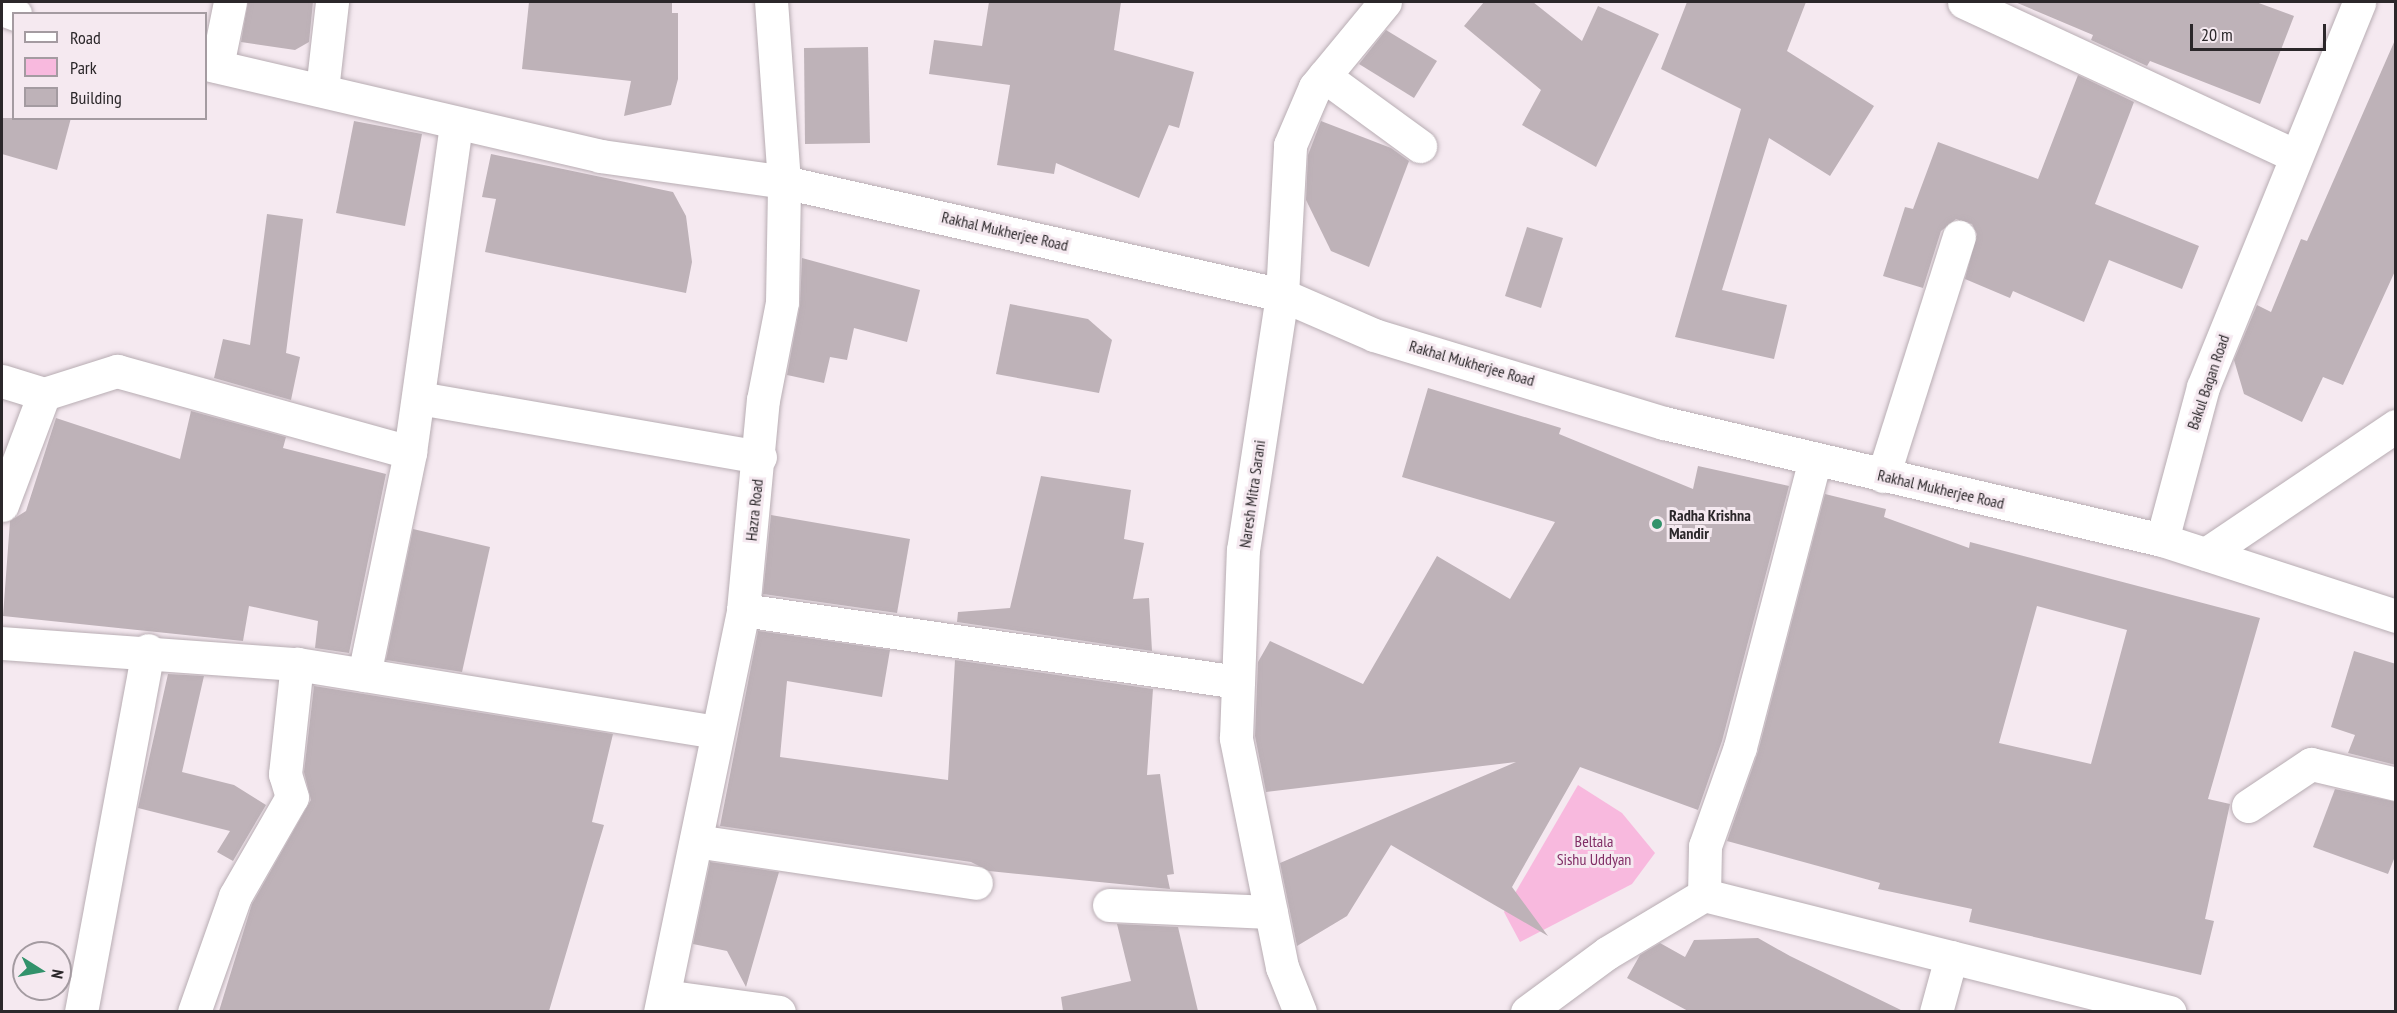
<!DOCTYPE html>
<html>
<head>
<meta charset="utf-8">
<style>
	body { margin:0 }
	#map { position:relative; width:2397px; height:1013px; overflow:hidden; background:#f5e9f0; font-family:"PT Sans Narrow",sans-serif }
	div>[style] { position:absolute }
	.green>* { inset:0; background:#f8b9de }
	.building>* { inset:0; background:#beb2b8 }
	.roads { filter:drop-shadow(0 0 2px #b8adb3) drop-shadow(0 0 2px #b8adb3) }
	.minor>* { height:33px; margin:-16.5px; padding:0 16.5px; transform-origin:16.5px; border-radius:16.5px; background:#fff }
	.secondary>* { height:33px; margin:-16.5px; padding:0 16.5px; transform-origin:16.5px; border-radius:16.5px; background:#fff }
	.dots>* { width:16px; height:16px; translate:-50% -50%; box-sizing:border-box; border:3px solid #f5e9f0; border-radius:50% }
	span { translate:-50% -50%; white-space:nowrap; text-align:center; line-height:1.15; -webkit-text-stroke:6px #f5e9f0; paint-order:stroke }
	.street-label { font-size:16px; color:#2b272a }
	.poi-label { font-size:16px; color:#2b272a; font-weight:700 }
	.left { translate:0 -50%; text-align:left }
	.park-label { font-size:16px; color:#812e66 }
	.frame { position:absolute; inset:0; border:3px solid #2b272a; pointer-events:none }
	.legend { position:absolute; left:12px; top:12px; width:195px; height:108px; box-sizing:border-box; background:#f5e9f0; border:2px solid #a49ba1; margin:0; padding:8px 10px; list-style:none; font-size:18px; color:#2b272a }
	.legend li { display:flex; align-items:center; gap:12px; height:30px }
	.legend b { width:30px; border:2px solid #a49ba1 }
	.north { position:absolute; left:12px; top:941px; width:60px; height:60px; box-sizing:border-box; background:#f5e9f0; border:2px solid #a49ba1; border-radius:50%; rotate:101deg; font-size:16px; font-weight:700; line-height:24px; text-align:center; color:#2b272a }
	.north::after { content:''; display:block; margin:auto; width:21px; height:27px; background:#32926b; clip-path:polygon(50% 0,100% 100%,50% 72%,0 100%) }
	.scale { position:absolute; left:2190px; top:24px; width:136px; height:27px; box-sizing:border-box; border:3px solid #2b272a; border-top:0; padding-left:8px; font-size:18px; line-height:21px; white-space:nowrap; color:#2b272a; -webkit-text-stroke:4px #f5e9f0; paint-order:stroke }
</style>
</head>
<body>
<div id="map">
	<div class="green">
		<i style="clip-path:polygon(1578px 785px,1622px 813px,1655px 853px,1632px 884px,1520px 942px,1504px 912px)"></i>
	</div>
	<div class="building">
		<i style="clip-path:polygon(248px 2px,313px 2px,309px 42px,295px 50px,241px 42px)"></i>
		<i style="clip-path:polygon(529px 2px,672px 2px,672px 13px,678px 13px,678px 79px,671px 105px,624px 116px,631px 81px,522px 69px)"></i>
		<i style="clip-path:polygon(989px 2px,1121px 2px,1114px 50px,1194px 72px,1179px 128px,1169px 125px,1139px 198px,1056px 163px,1054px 174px,997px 165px,1010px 85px,929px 74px,934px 40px,982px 46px)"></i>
		<i style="clip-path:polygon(1484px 2px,1533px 2px,1582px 41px,1598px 6px,1659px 34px,1596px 167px,1522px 125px,1541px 90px,1464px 26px)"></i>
		<i style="clip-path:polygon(1687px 2px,1806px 2px,1787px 51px,1874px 106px,1830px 176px,1769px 138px,1722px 290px,1787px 305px,1774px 359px,1675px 337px,1741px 109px,1661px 69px)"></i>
		<i style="clip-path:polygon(2015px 2px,2256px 2px,2294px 16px,2260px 104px,2150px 61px,2147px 66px,2091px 40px,2093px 35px)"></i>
		<i style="clip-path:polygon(1386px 30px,1437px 61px,1414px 98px,1359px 64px)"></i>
		<i style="clip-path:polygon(2395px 40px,2396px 269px,2343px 385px,2323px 377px,2302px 422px,2244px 394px,2234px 360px,2257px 305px,2271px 312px,2301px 239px,2307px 241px)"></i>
		<i style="clip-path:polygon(868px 47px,870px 143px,805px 144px,804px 48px)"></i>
		<i style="clip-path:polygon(2078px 75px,2134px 102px,2095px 204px,2199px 246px,2182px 289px,2109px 260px,2084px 322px,2013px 291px,2010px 298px,1965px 279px,1977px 234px,1972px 224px,1956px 219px,1941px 231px,1923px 288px,1883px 276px,1905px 207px,1913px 209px,1938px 142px,2038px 179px)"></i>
		<i style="clip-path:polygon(2px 118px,71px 118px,57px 170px,2px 154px)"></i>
		<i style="clip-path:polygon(354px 121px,422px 134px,405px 226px,336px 213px)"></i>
		<i style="clip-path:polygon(1321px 121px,1391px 148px,1409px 161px,1369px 267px,1331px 251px,1306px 200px,1308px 155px)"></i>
		<i style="clip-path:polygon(491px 154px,673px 192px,686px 216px,692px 262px,686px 293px,485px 252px,496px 199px,482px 197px)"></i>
		<i style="clip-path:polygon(267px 214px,303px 219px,286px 353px,300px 357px,291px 400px,214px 378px,223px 339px,250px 345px)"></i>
		<i style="clip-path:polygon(1527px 227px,1563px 238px,1541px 308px,1505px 296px)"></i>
		<i style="clip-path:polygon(802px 258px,920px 290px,907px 342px,854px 328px,847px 360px,830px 357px,824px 383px,787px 375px,800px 305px)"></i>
		<i style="clip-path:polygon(1010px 304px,1088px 319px,1112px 340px,1099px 393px,996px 374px)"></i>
		<i style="clip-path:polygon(1428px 388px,1561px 428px,1559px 434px,1693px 489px,1698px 466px,1789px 486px,1722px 741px,1698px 810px,1580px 767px,1512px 887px,1548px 936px,1391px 845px,1347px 916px,1297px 946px,1280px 863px,1516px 762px,1266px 792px,1255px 736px,1258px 662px,1270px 641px,1363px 684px,1437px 556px,1510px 599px,1555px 522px,1402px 477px)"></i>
		<i style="clip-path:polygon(191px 411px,286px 437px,283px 448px,386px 474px,349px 653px,315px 648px,318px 621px,249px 606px,243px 641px,3px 616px,10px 521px,26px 511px,56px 418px,180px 459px)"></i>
		<i style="clip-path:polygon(1041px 476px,1131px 490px,1124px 539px,1144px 543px,1133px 599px,1149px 598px,1152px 651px,957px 622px,958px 612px,1010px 608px)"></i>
		<i style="clip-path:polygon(evenodd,1825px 494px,1886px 509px,1884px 517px,1969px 548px,1970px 542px,2260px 618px,2208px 799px,2230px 804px,2205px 919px,2214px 921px,2201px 975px,1969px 922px,1972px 909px,1878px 889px,1880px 883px,1727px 841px,1758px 752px,1825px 494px,2037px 606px,2127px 630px,2091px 764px,1999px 743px,2037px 606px)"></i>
		<i style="clip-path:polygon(771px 515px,910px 539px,897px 613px,763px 594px)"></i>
		<i style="clip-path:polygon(413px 529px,490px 547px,462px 672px,386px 660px)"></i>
		<i style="clip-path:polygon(758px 631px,890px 650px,882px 697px,787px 681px,780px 757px,948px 780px,955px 660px,1153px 689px,1147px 775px,1160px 774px,1174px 874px,1167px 875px,1170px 889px,989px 871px,971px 862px,720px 826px)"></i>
		<i style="clip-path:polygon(2354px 651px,2396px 664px,2396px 765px,2348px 753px,2355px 735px,2331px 727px)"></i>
		<i style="clip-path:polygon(168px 674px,204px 676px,182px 772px,234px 785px,266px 805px,233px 861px,217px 852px,230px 831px,138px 808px)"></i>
		<i style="clip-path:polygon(314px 686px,613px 734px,592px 822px,604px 825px,549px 1011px,219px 1011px,252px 904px,311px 800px,304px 772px)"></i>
		<i style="clip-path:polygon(2335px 789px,2396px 802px,2396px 854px,2388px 874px,2313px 847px)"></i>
		<i style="clip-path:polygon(710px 862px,779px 872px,746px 987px,727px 951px,693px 944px)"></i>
		<i style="clip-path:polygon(1117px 924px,1178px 927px,1198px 1011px,1063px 1011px,1061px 997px,1131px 981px)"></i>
		<i style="clip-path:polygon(1758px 938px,1790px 956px,1903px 1011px,1688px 1011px,1627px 978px,1640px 955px,1660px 943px,1685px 957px,1694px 940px)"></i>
	</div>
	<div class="roads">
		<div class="minor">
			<i style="left:1964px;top:2px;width:366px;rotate:24.9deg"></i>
			<i style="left:2px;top:9px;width:14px;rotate:21deg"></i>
			<i style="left:206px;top:64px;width:405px;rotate:13.1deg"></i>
			<i style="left:600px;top:156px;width:186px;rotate:8deg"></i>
			<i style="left:784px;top:182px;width:511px;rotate:12.78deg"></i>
			<i style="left:1282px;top:295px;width:100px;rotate:23.5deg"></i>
			<i style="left:1374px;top:335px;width:303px;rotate:16.9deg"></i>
			<i style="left:1664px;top:423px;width:512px;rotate:13.22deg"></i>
			<i style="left:2162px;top:540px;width:246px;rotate:18deg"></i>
			<i style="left:217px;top:66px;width:65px;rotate:-78.5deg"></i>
			<i style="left:1324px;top:76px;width:119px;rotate:36.1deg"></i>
			<i style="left:322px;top:90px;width:89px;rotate:-83.5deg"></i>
			<i style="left:2px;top:381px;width:44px;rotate:17.2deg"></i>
			<i style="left:44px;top:394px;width:77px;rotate:-17.5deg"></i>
			<i style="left:117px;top:371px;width:304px;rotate:15.5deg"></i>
			<i style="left:419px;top:398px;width:346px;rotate:9.8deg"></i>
			<i style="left:1883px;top:476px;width:251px;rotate:-72.4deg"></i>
			<i style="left:2px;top:505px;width:119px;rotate:-69.3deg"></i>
			<i style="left:2162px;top:540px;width:158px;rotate:-75deg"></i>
			<i style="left:2203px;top:387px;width:415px;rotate:-67.9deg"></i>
			<i style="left:2206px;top:554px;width:229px;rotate:-34deg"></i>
			<i style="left:743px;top:610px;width:500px;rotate:8.28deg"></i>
			<i style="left:2px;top:643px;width:296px;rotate:4.1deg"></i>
			<i style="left:297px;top:664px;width:424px;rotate:9.2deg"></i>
			<i style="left:364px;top:675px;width:228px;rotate:-78.3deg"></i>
			<i style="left:410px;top:452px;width:332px;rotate:-82deg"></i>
			<i style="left:2248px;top:806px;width:76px;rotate:-33.7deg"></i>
			<i style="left:2311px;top:764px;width:87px;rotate:13.2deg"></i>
			<i style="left:696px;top:841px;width:283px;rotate:8.5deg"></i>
			<i style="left:1704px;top:895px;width:49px;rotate:-88.8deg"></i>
			<i style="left:1705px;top:846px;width:105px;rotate:-70.5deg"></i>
			<i style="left:1740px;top:747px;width:297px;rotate:-75.4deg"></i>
			<i style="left:1109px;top:905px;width:162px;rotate:2.5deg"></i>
			<i style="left:664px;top:996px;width:116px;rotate:7.9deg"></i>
			<i style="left:81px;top:1012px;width:368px;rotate:-79.5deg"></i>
			<i style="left:194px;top:1012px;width:123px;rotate:-70.5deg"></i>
			<i style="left:235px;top:896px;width:114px;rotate:-60.1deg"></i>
			<i style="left:292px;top:797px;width:24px;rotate:-107deg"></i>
			<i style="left:285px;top:774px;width:111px;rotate:-83.8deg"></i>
			<i style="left:1300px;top:1012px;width:48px;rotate:-111.8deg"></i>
			<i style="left:1282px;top:967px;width:234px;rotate:-101.4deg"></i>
			<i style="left:1236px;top:738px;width:188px;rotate:-87.9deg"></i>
			<i style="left:1243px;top:550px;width:258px;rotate:-81.3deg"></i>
			<i style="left:1282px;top:295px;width:150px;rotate:-86.9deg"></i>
			<i style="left:1290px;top:145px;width:63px;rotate:-66.7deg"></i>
			<i style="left:1315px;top:87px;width:110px;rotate:-50.5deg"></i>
			<i style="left:1527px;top:1012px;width:99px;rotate:-36.4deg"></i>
			<i style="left:1607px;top:953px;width:113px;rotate:-30.9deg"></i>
			<i style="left:1704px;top:895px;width:480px;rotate:14.1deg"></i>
			<i style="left:1936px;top:1012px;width:57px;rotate:-74.7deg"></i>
		</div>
		<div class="secondary">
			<i style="left:660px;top:1012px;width:410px;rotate:-78.3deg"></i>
			<i style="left:743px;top:610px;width:211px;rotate:-84.6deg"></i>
			<i style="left:763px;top:400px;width:100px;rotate:-79deg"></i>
			<i style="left:782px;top:302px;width:120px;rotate:-89deg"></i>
			<i style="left:784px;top:182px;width:180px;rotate:-94.1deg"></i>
		</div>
	</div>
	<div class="dots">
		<i style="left:1657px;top:524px;background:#32926b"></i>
	</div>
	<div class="street-label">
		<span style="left:1005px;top:231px;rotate:13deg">Rakhal Mukherjee Road</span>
		<span style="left:1472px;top:363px;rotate:16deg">Rakhal Mukherjee Road</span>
		<span style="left:2208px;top:382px;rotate:-71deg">Bakul Bagan Road</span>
		<span style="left:1941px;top:489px;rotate:13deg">Rakhal Mukherjee Road</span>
		<span style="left:1252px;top:494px;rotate:-82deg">Naresh Mitra Sarani</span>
		<span style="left:754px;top:510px;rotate:-84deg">Hazra Road</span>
	</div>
	<div class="poi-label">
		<span class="left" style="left:1669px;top:524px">Radha Krishna<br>Mandir</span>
	</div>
	<div class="park-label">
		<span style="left:1594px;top:850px">Beltala<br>Sishu Uddyan</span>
	</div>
	<div class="frame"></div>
	<ul class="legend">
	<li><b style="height:8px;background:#fff"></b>Road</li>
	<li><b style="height:16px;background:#f8b9de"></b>Park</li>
	<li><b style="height:16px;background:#beb2b8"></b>Building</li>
	</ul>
	<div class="north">N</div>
	<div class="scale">20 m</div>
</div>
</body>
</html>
